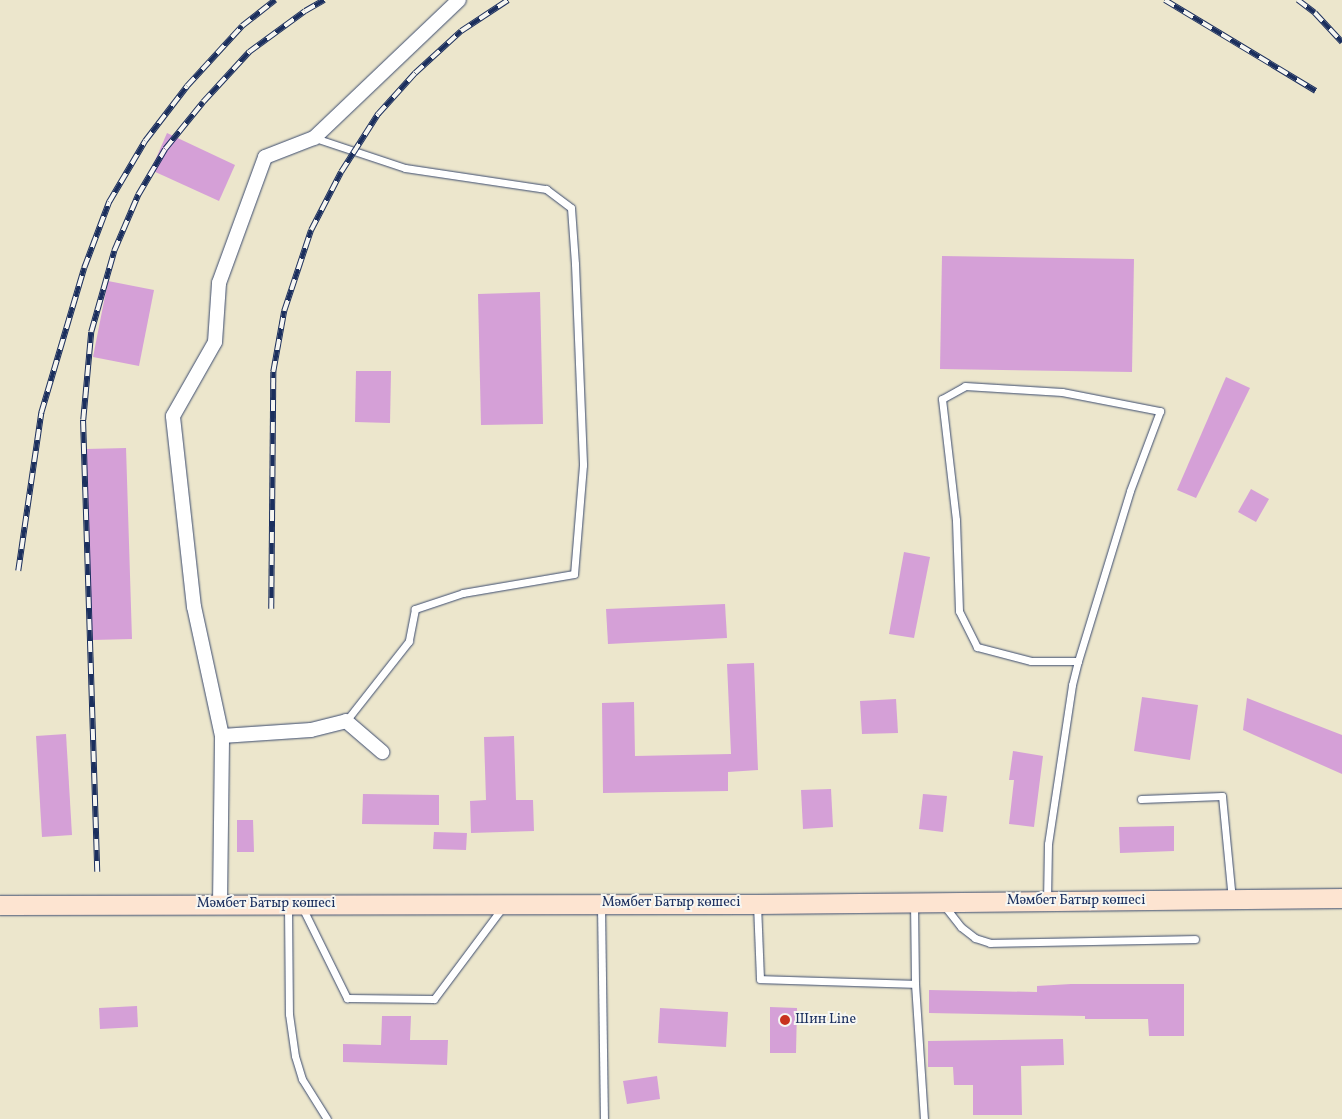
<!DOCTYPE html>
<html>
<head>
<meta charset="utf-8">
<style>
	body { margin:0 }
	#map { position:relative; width:1342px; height:1119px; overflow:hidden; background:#ece6cc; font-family:Vollkorn,serif }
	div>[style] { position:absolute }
	.building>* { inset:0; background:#d5a0d7 }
	.roads { filter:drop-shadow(0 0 1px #3a4a6e) drop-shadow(0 0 1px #3a4a6e) }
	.lane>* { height:7px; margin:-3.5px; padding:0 3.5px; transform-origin:3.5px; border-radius:3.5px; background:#fff }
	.street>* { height:14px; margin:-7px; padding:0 7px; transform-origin:7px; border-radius:7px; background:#fff }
	.secondary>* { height:19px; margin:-9.5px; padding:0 9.5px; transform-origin:9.5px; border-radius:9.5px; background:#fde4d1 }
	.rail>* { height:5.5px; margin-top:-2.75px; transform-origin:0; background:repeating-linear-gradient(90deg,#f6f6f2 0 11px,#1b2f5e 0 22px); box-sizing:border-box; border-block:1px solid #1b2f5e }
	.dots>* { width:14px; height:14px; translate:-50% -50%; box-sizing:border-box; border:2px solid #f6f6f2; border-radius:50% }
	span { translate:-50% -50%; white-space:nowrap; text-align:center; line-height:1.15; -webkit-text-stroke:4px #f6f6f2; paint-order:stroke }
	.street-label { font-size:14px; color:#1b2f5e }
	.poi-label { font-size:14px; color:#1b2f5e }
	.left { translate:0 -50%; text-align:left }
</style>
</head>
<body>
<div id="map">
	<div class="building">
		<i style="clip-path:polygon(167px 133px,235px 165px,219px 201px,151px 170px)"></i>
		<i style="clip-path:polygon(942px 256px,1134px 259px,1132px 372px,940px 369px)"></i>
		<i style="clip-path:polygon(108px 281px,154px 290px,139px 366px,93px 357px)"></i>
		<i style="clip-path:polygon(540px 292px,543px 424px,481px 425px,478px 294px)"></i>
		<i style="clip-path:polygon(356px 371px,391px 371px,390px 423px,355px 422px)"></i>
		<i style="clip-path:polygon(1226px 377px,1250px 388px,1196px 498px,1177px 490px)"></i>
		<i style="clip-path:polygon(126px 448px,132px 639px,92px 640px,86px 449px)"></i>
		<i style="clip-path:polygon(1251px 489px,1269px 499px,1256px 522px,1238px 512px)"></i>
		<i style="clip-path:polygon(904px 552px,930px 557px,914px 638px,889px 634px)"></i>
		<i style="clip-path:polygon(725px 604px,727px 638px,608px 644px,606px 609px)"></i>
		<i style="clip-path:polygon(754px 663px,758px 770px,728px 772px,728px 791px,603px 793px,602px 703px,634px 702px,635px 756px,731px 754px,727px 664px)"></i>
		<i style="clip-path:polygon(1142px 697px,1198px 705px,1190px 760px,1134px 751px)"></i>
		<i style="clip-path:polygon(1247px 698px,1342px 735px,1342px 774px,1243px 730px)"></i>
		<i style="clip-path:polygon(896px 699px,898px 733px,862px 734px,860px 701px)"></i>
		<i style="clip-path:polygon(66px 734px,72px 835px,42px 837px,36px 736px)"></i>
		<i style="clip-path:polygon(514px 736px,516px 800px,533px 800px,534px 831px,471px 833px,470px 801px,486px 800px,484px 737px)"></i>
		<i style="clip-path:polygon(1013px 751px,1043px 756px,1034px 827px,1009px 824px,1014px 780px,1009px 780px)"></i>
		<i style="clip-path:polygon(831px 789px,833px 827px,803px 829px,801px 790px)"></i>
		<i style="clip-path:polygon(363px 794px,439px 795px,439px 825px,362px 824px)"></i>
		<i style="clip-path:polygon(923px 794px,947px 796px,943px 832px,919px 829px)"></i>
		<i style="clip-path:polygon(237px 820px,253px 820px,254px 852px,237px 852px)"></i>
		<i style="clip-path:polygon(1174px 826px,1174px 851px,1120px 853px,1119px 827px)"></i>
		<i style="clip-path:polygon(434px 832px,467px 833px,466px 850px,433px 849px)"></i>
		<i style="clip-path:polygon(1071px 984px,1184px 984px,1184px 1036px,1149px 1036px,1148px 1019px,1085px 1019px,1085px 1016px,929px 1013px,929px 990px,1037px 992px,1037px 986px)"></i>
		<i style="clip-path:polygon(137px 1006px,138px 1027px,100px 1029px,99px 1008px)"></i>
		<i style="clip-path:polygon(770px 1007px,797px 1008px,796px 1053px,770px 1053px)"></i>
		<i style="clip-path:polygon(660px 1008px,728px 1012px,726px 1047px,658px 1043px)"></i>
		<i style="clip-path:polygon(382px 1016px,411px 1016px,410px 1040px,448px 1040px,447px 1065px,343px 1062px,343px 1044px,381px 1045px)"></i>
		<i style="clip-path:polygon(1063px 1039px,1064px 1065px,1021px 1066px,1022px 1115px,973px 1115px,973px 1085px,954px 1085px,953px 1067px,928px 1067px,928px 1041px)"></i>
		<i style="clip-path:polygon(657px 1076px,660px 1099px,627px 1104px,623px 1081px)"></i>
	</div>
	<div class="roads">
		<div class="lane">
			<i style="left:315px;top:138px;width:95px;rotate:18.4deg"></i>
			<i style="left:405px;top:168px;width:143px;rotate:8.5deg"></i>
			<i style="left:546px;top:189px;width:31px;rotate:37deg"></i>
			<i style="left:571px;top:208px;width:56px;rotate:85.9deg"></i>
			<i style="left:575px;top:264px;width:201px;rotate:87.7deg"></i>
			<i style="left:583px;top:465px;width:109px;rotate:94.7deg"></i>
			<i style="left:574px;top:574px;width:113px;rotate:170.3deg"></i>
			<i style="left:463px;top:593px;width:51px;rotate:161.6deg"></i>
			<i style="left:415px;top:609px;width:33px;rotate:101deg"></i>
			<i style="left:409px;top:641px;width:102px;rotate:128.2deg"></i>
			<i style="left:965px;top:386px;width:97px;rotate:3.5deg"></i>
			<i style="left:1062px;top:392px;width:100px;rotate:11deg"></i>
			<i style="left:1160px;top:411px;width:85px;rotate:110.6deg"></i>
			<i style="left:1130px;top:491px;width:178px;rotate:107deg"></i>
			<i style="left:1078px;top:661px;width:47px;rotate:180deg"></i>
			<i style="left:1031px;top:661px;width:56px;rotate:-165.5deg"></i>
			<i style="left:977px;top:647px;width:40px;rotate:-116.6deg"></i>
			<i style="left:959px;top:611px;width:91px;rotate:-91.9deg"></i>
			<i style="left:956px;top:520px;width:122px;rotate:-96.6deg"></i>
			<i style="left:942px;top:399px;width:26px;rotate:-29deg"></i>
			<i style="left:1141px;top:799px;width:81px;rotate:-2.1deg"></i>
			<i style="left:1222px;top:796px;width:103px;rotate:84.5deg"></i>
			<i style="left:1047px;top:901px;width:57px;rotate:-89deg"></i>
			<i style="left:1048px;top:844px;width:161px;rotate:-81.4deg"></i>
			<i style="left:1072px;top:685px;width:25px;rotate:-76deg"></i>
			<i style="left:914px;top:902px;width:82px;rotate:89.3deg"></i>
			<i style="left:915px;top:984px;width:135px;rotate:86.2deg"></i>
			<i style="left:757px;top:904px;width:75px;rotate:87.7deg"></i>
			<i style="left:760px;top:979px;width:155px;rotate:1.8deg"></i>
			<i style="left:943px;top:904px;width:29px;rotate:52deg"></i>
			<i style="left:961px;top:927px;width:18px;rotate:38deg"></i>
			<i style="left:975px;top:938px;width:16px;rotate:18deg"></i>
			<i style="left:990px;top:943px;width:205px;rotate:-1.1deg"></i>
			<i style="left:288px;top:905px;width:109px;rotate:89.5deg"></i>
			<i style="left:289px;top:1014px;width:42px;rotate:81.9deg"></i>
			<i style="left:295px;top:1056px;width:24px;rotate:73deg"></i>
			<i style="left:302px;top:1079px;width:47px;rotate:58deg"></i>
			<i style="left:601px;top:906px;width:213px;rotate:89.2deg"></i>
			<i style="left:302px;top:907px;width:102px;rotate:63.7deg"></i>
			<i style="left:347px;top:998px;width:87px;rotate:0.7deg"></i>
			<i style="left:434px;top:999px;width:114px;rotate:-53.2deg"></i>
		</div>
		<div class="street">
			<i style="left:222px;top:736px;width:132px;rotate:-102.2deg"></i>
			<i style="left:194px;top:607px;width:192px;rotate:-96.3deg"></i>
			<i style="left:173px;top:416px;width:85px;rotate:-60.4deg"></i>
			<i style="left:215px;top:342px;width:59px;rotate:-86.1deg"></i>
			<i style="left:219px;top:283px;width:134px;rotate:-69.9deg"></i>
			<i style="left:265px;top:157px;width:53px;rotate:-21.2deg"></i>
			<i style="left:314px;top:138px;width:200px;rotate:-43.6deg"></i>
			<i style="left:220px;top:904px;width:168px;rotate:-89.3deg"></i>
			<i style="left:222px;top:736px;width:89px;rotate:-3.9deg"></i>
			<i style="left:311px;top:730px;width:36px;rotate:-14deg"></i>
			<i style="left:346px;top:721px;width:48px;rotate:40.7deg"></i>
		</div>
		<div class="secondary">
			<i style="left:0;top:905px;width:757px;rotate:-0.08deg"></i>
			<i style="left:757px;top:904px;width:585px;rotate:-0.59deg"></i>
		</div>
	</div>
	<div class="rail">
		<i style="left:1165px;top:0;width:176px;rotate:31.1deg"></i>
		<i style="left:1298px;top:0;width:21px;rotate:37deg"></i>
		<i style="left:1315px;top:13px;width:40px;rotate:47deg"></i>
		<i style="left:18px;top:571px;width:160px;rotate:-81.7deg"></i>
		<i style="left:41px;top:413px;width:151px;rotate:-73.5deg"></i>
		<i style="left:84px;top:268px;width:71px;rotate:-69.3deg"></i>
		<i style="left:109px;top:202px;width:71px;rotate:-59.5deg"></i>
		<i style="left:145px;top:141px;width:69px;rotate:-52.6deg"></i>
		<i style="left:187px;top:86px;width:81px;rotate:-47.5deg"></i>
		<i style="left:242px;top:26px;width:42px;rotate:-38.2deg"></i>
		<i style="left:271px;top:609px;width:237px;rotate:-89.5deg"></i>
		<i style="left:273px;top:372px;width:62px;rotate:-79.8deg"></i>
		<i style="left:284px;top:311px;width:85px;rotate:-71.6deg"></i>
		<i style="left:311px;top:230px;width:65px;rotate:-62.7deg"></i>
		<i style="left:341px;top:172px;width:69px;rotate:-57.5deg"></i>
		<i style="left:378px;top:114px;width:55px;rotate:-47.9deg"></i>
		<i style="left:415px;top:73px;width:62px;rotate:-42.4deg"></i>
		<i style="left:461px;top:31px;width:56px;rotate:-33.4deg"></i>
		<i style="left:97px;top:872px;width:452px;rotate:-91.8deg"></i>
		<i style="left:83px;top:420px;width:88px;rotate:-84.8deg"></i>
		<i style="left:91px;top:332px;width:84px;rotate:-74.1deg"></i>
		<i style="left:114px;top:251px;width:61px;rotate:-66.8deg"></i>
		<i style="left:138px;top:195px;width:53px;rotate:-59.6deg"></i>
		<i style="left:165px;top:149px;width:60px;rotate:-51deg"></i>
		<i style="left:203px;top:102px;width:68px;rotate:-47.4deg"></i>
		<i style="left:249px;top:52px;width:69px;rotate:-36.2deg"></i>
		<i style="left:305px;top:11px;width:22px;rotate:-30deg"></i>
	</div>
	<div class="dots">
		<i style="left:785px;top:1020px;background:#c8321e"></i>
	</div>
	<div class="street-label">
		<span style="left:1076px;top:901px">Мәмбет Батыр көшесі</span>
		<span style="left:671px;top:903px">Мәмбет Батыр көшесі</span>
		<span style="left:266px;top:904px">Мәмбет Батыр көшесі</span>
	</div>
	<div class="poi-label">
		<span class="left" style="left:795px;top:1020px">Шин Line</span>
	</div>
</div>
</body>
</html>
